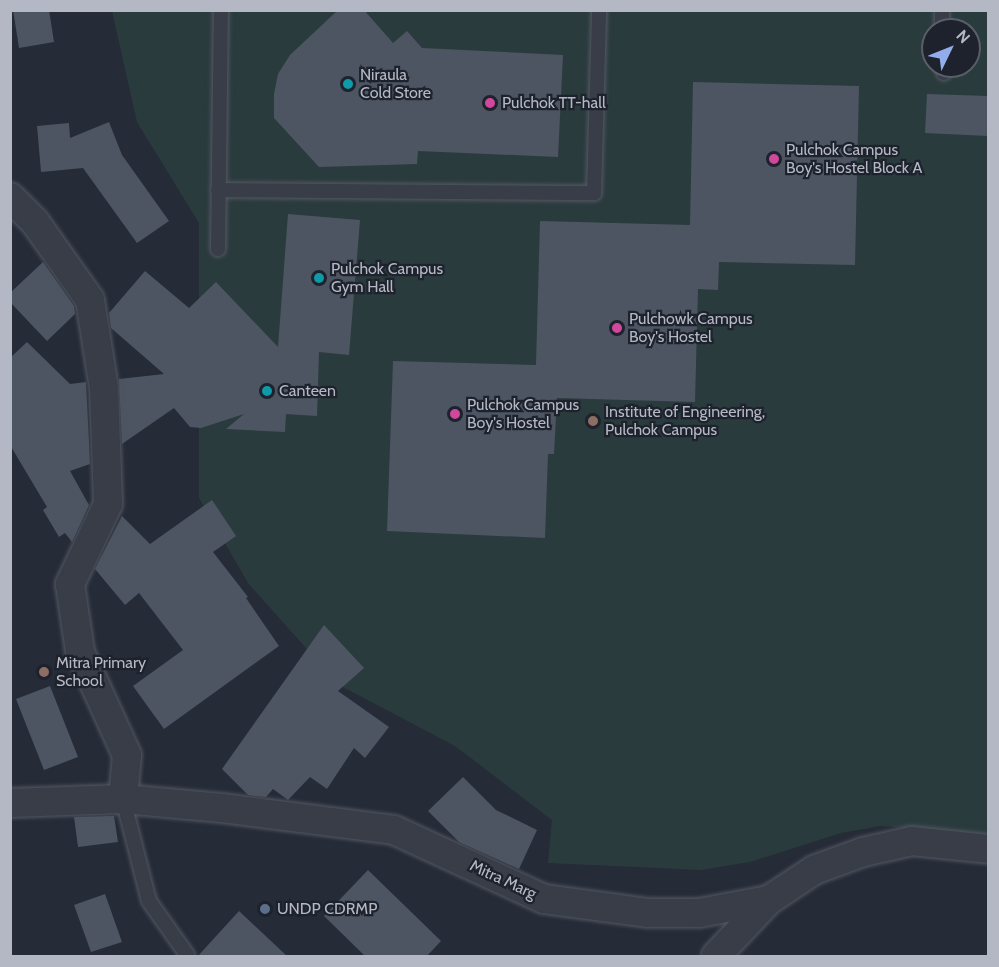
<!DOCTYPE html>
<html>
<head>
<meta charset="utf-8">
<style>
	body { margin:0 }
	#map { position:relative; width:999px; height:967px; overflow:hidden; background:#252b37; font-family:Cabin,sans-serif }
	div>[style] { position:absolute }
	.green>* { inset:0; background:#2a3b3d }
	.building>* { inset:0; background:#4d5563 }
	.roads { filter:drop-shadow(0 0 2px #535863) drop-shadow(0 0 2px #535863) }
	.lane>* { height:14px; margin:-7px; padding:0 7px; transform-origin:7px; border-radius:7px; background:#383d48 }
	.street>* { height:28px; margin:-14px; padding:0 14px; transform-origin:14px; border-radius:14px; background:#383d48 }
	.dots>* { width:16px; height:16px; translate:-50% -50%; box-sizing:border-box; border:3px solid #1d222d; border-radius:50% }
	span { translate:-50% -50%; white-space:nowrap; text-align:center; line-height:1.15; -webkit-text-stroke:4.5px #1d222d; paint-order:stroke }
	.poi-label { font-size:16px; color:#b3b8c4 }
	.left { translate:0 -50%; text-align:left }
	.street-label { font-size:16px; color:#b3b8c4 }
	.frame { position:absolute; inset:0; border:12px solid #b3b8c4; pointer-events:none }
	.north { position:absolute; left:921px; top:18px; width:60px; height:60px; box-sizing:border-box; background:#1d222d; border:2px solid #595e69; border-radius:50%; rotate:47deg; font-size:16px; font-weight:700; line-height:24px; text-align:center; color:#b3b8c4 }
	.north::after { content:''; display:block; margin:auto; width:21px; height:27px; background:#92adea; clip-path:polygon(50% 0,100% 100%,50% 72%,0 100%) }
</style>
</head>
<body>
<div id="map">
	<div class="green">
		<i style="clip-path:polygon(evenodd,112px 11px,988px 11px,988px 834px,881px 826px,841px 833px,750px 862px,701px 870px,548px 863px,552px 820px,455px 746px,339px 685px,248px 583px,199px 498px,199px 223px,137px 122px,112px 11px,933px 30px,969px 30px,969px 66px,933px 66px,933px 30px)"></i>
	</div>
	<div class="building">
		<i style="clip-path:polygon(13px 10px,49px 10px,54px 42px,19px 48px)"></i>
		<i style="clip-path:polygon(338px 10px,364px 10px,393px 43px,407px 31px,422px 48px,563px 55px,558px 157px,418px 151px,417px 164px,319px 167px,274px 118px,274px 94px,278px 74px,290px 55px)"></i>
		<i style="clip-path:polygon(693px 82px,859px 86px,855px 265px,719px 262px,718px 290px,698px 289px,695px 402px,557px 398px,554px 454px,548px 454px,545px 538px,387px 531px,393px 361px,536px 365px,540px 221px,690px 225px)"></i>
		<i style="clip-path:polygon(927px 94px,988px 96px,988px 136px,925px 133px)"></i>
		<i style="clip-path:polygon(109px 122px,122px 155px,169px 221px,137px 243px,83px 168px,41px 172px,37px 126px,69px 123px,70px 138px)"></i>
		<i style="clip-path:polygon(288px 214px,360px 220px,349px 355px,319px 352px,317px 416px,286px 414px,285px 432px,226px 429px,244px 414px,201px 428px,190px 427px,174px 408px,122px 444px,119px 379px,164px 374px,111px 328px,109px 313px,145px 271px,189px 308px,216px 282px,278px 347px)"></i>
		<i style="clip-path:polygon(43px 262px,74px 306px,75px 314px,47px 341px,10px 302px,10px 293px)"></i>
		<i style="clip-path:polygon(27px 342px,70px 384px,86px 382px,90px 464px,70px 471px,89px 505px,72px 542px,65px 533px,59px 537px,43px 510px,47px 507px,10px 445px,10px 358px)"></i>
		<i style="clip-path:polygon(212px 500px,236px 536px,213px 552px,248px 597px,246px 598px,279px 646px,164px 729px,133px 686px,183px 650px,139px 593px,125px 605px,95px 569px,122px 516px,150px 544px)"></i>
		<i style="clip-path:polygon(324px 625px,364px 668px,338px 691px,389px 727px,365px 758px,354px 748px,327px 789px,310px 777px,288px 800px,273px 789px,266px 797px,248px 795px,222px 769px)"></i>
		<i style="clip-path:polygon(50px 686px,78px 757px,44px 770px,16px 699px)"></i>
		<i style="clip-path:polygon(463px 777px,496px 810px,537px 830px,519px 869px,459px 842px,428px 811px)"></i>
		<i style="clip-path:polygon(114px 816px,118px 842px,78px 847px,74px 817px)"></i>
		<i style="clip-path:polygon(368px 870px,441px 941px,426px 957px,366px 957px,324px 916px)"></i>
		<i style="clip-path:polygon(105px 894px,122px 942px,91px 952px,74px 905px)"></i>
		<i style="clip-path:polygon(239px 911px,288px 957px,197px 957px)"></i>
	</div>
	<div class="roads">
		<div class="lane">
			<i style="left:942px;top:10px;width:20px;rotate:90deg"></i>
			<i style="left:943px;top:66px;width:7px;rotate:82deg"></i>
			<i style="left:218px;top:190px;width:376px;rotate:0.5deg"></i>
			<i style="left:594px;top:193px;width:183px;rotate:-88.4deg"></i>
			<i style="left:218px;top:249px;width:239px;rotate:-89.3deg"></i>
			<i style="left:123px;top:799px;width:105px;rotate:75.7deg"></i>
			<i style="left:149px;top:901px;width:67px;rotate:54.7deg"></i>
		</div>
		<div class="street">
			<i style="left:10px;top:197px;width:35px;rotate:45deg"></i>
			<i style="left:35px;top:222px;width:95px;rotate:54.8deg"></i>
			<i style="left:90px;top:300px;width:89px;rotate:81deg"></i>
			<i style="left:104px;top:388px;width:116px;rotate:88deg"></i>
			<i style="left:108px;top:504px;width:89px;rotate:115.4deg"></i>
			<i style="left:70px;top:584px;width:69px;rotate:81.6deg"></i>
			<i style="left:80px;top:652px;width:113px;rotate:65.5deg"></i>
			<i style="left:127px;top:755px;width:44px;rotate:95.2deg"></i>
			<i style="left:10px;top:803px;width:113px;rotate:-2deg"></i>
			<i style="left:123px;top:799px;width:99px;rotate:5.2deg"></i>
			<i style="left:222px;top:808px;width:173px;rotate:7.3deg"></i>
			<i style="left:394px;top:830px;width:165px;rotate:24.7deg"></i>
			<i style="left:544px;top:899px;width:106px;rotate:7.6deg"></i>
			<i style="left:649px;top:913px;width:50px"></i>
			<i style="left:699px;top:913px;width:71px;rotate:-10.5deg"></i>
			<i style="left:769px;top:900px;width:54px;rotate:-33.7deg"></i>
			<i style="left:814px;top:870px;width:52px;rotate:-20.2deg"></i>
			<i style="left:863px;top:852px;width:50px;rotate:-12.7deg"></i>
			<i style="left:912px;top:841px;width:76px;rotate:6deg"></i>
			<i style="left:716px;top:956px;width:77px;rotate:-46.6deg"></i>
		</div>
	</div>
	<div class="dots">
		<i style="left:348px;top:84px;background:#0f9aa8"></i>
		<i style="left:490px;top:103px;background:#d1479c"></i>
		<i style="left:774px;top:159px;background:#d1479c"></i>
		<i style="left:319px;top:278px;background:#0f9aa8"></i>
		<i style="left:617px;top:328px;background:#d1479c"></i>
		<i style="left:267px;top:391px;background:#0f9aa8"></i>
		<i style="left:455px;top:414px;background:#d1479c"></i>
		<i style="left:593px;top:421px;background:#8d6e63"></i>
		<i style="left:44px;top:672px;background:#8d6e63"></i>
		<i style="left:265px;top:909px;background:#5c6f8a"></i>
	</div>
	<div class="poi-label">
		<span class="left" style="left:360px;top:84px">Niraula<br>Cold Store</span>
		<span class="left" style="left:502px;top:103px">Pulchok TT-hall</span>
		<span class="left" style="left:786px;top:159px">Pulchok Campus<br>Boy's Hostel Block A</span>
		<span class="left" style="left:331px;top:278px">Pulchok Campus<br>Gym Hall</span>
		<span class="left" style="left:629px;top:328px">Pulchowk Campus<br>Boy's Hostel</span>
		<span class="left" style="left:279px;top:391px">Canteen</span>
		<span class="left" style="left:467px;top:414px">Pulchok Campus<br>Boy's Hostel</span>
		<span class="left" style="left:605px;top:421px">Institute of Engineering,<br>Pulchok Campus</span>
		<span class="left" style="left:56px;top:672px">Mitra Primary<br>School</span>
		<span class="left" style="left:277px;top:909px">UNDP CDRMP</span>
	</div>
	<div class="street-label">
		<span style="left:503px;top:880px;rotate:25deg">Mitra Marg</span>
	</div>
	<div class="frame"></div>
	<div class="north">N</div>
</div>
</body>
</html>
